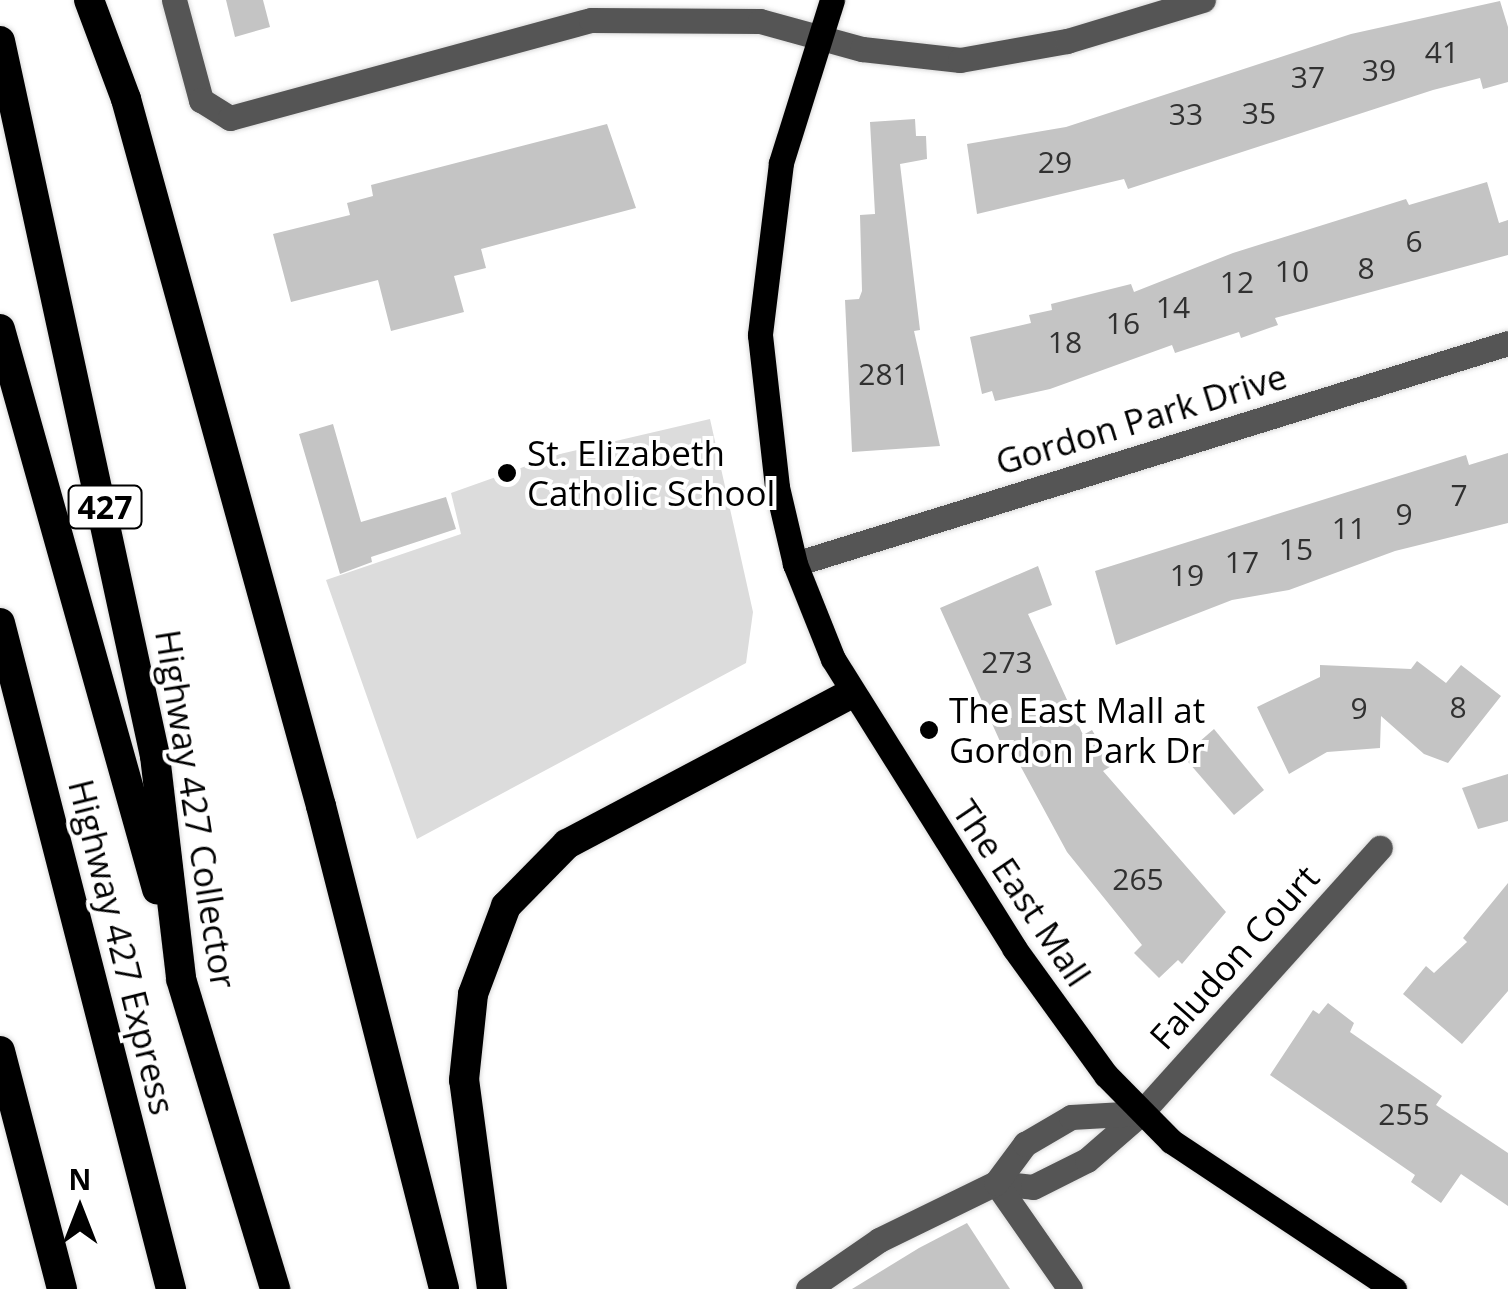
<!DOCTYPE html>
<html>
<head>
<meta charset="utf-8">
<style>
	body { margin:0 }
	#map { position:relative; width:1508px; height:1289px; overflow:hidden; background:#fff; font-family:"Open Sans",sans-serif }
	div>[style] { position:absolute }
	.green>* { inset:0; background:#dcdcdc }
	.building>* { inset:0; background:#c4c4c4 }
	.roads { filter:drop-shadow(0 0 2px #dbdbdb) drop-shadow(0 0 2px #dbdbdb) }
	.minor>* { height:25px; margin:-12.5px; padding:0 12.5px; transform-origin:12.5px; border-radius:12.5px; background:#555 }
	.major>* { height:25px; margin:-12.5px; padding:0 12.5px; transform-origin:12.5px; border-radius:12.5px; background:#000 }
	.highway>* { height:30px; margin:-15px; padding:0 15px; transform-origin:15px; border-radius:15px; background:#000 }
	.dots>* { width:28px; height:28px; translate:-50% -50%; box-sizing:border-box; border:5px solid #fff; border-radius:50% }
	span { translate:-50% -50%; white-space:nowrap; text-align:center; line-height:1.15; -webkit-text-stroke:8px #fff; paint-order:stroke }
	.number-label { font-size:30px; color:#313131 }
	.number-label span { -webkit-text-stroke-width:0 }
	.shield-label span { padding:2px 8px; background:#fff; border:2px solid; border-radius:8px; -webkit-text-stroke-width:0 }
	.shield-label { font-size:32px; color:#000; font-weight:700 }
	.street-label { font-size:35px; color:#000 }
	.poi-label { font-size:35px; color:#000 }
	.left { translate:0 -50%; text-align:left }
	.north { position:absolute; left:30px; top:1159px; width:100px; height:100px; -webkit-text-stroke:8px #fff; paint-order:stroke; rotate:0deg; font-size:28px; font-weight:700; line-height:40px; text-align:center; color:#000 }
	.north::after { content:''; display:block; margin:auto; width:35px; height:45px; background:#000; clip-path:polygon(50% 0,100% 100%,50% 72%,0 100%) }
</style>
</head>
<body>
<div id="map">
	<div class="green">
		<i style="clip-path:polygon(710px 419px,753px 612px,746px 663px,417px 839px,326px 580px,461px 534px,451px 493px,560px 454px)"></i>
	</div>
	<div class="building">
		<i style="clip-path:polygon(226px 0,263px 0,270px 27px,235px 37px)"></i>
		<i style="clip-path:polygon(1500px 1px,1508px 27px,1508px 82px,1483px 89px,1480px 78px,1433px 90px,1128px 189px,1124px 179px,977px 214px,967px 144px,1066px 127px,1351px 34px)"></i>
		<i style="clip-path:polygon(915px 119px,916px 136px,926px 136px,927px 159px,900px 164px,920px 330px,914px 331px,940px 446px,852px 452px,845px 300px,859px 299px,862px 291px,860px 215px,875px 214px,870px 122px)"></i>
		<i style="clip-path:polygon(607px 124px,636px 208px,481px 249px,486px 268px,454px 276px,464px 312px,391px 331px,378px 280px,291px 302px,273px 234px,350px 215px,347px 203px,373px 196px,371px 185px)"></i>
		<i style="clip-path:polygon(1487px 182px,1499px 223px,1508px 220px,1508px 255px,1275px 318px,1278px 325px,1241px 338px,1239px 332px,1175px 353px,1172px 345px,1050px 389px,995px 401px,992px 391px,982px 394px,970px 337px,1031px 323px,1029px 315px,1052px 310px,1051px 304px,1131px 284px,1134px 292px,1233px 253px,1406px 199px,1409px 205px)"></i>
		<i style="clip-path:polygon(333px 424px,361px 522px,446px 497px,456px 529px,371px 557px,372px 562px,340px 574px,299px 434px)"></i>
		<i style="clip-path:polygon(1508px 453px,1508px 523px,1395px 551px,1289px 590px,1232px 600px,1116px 645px,1095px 571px,1466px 455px,1469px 465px)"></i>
		<i style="clip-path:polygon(1038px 566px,1052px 605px,1028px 614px,1083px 735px,1092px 730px,1113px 765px,1103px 771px,1226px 912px,1182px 964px,1178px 960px,1159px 978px,1134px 953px,1142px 945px,1067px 852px,1009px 745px,1003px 748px,940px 608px)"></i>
		<i style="clip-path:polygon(1417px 661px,1446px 683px,1461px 665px,1501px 696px,1448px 763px,1424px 754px,1381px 716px,1380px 748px,1327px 752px,1289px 774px,1257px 707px,1320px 677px,1320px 665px,1411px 669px)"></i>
		<i style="clip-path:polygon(1214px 729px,1264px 790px,1234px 815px,1183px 756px)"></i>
		<i style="clip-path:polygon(1508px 774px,1508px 821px,1478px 829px,1462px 788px)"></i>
		<i style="clip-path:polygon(1508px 883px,1508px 991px,1462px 1044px,1403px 994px,1426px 966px,1434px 973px,1467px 942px,1463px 938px)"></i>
		<i style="clip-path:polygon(1328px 1003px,1354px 1023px,1350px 1032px,1442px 1096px,1436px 1105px,1508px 1153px,1508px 1206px,1461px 1174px,1441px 1203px,1411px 1182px,1415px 1175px,1270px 1075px,1313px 1010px,1319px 1014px)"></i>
		<i style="clip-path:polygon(967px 1223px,1010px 1289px,852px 1289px,919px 1248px)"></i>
	</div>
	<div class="roads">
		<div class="minor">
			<i style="left:174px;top:0;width:104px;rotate:74.9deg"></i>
			<i style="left:201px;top:100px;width:34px;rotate:32deg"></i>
			<i style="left:230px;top:118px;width:374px;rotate:-15.2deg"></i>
			<i style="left:591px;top:20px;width:169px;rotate:0.3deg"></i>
			<i style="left:760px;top:21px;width:106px;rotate:15.4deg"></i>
			<i style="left:862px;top:49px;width:99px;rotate:6.4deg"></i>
			<i style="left:960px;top:60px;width:109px;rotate:-10.1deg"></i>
			<i style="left:1067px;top:41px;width:142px;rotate:-16.8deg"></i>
			<i style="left:795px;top:564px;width:746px;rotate:-17.22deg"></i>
			<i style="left:996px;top:1183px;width:37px;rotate:6deg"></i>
			<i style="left:1033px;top:1187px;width:60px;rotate:-26.6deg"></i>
			<i style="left:1087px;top:1160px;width:72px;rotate:-41deg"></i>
			<i style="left:1141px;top:1113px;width:357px;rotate:-48deg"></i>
			<i style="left:996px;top:1183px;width:129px;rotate:55.1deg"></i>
			<i style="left:808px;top:1289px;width:86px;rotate:-34.6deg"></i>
			<i style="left:879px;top:1240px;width:130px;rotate:-26deg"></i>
			<i style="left:996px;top:1183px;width:49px;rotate:-53.4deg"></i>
			<i style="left:1025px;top:1144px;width:53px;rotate:-30.4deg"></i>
			<i style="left:1071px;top:1117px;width:70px;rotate:-3.3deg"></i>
		</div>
		<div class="major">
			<i style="left:832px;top:0;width:171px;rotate:107.4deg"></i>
			<i style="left:781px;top:163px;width:173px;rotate:97deg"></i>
			<i style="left:760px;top:335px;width:153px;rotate:83.6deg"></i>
			<i style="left:777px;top:487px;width:79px;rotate:76.8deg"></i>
			<i style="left:795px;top:564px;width:102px;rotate:68.2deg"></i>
			<i style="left:833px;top:659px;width:341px;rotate:57.9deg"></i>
			<i style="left:1014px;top:948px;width:157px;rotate:54.1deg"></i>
			<i style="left:1106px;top:1075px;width:93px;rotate:45.4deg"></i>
			<i style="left:1171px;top:1141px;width:268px;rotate:33.6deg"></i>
		</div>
		<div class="highway">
			<i style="left:89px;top:0;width:106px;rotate:69.5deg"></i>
			<i style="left:126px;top:99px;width:733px;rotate:74.58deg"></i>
			<i style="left:321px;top:806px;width:498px;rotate:75.7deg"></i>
			<i style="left:0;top:41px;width:732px;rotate:77.77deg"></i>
			<i style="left:155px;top:756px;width:225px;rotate:83.3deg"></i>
			<i style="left:181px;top:979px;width:324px;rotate:73.1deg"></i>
			<i style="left:0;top:329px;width:582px;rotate:74.34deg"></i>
			<i style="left:0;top:623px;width:688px;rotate:75.6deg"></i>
			<i style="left:0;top:1051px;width:246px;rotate:75.4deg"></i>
			<i style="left:492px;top:1289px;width:211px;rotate:-97.6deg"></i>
			<i style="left:464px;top:1080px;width:86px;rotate:-84deg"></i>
			<i style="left:473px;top:994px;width:94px;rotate:-69.4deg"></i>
			<i style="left:506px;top:906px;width:87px;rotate:-45.5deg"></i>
			<i style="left:567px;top:844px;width:320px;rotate:-27.9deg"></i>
		</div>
	</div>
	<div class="dots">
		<i style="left:507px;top:473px;background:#000"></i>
		<i style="left:929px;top:730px;background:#000"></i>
	</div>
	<div class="number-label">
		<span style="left:1442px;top:52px">41</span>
		<span style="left:1379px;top:70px">39</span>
		<span style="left:1308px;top:77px">37</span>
		<span style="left:1259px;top:113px">35</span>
		<span style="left:1186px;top:114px">33</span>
		<span style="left:1055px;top:162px">29</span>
		<span style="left:1414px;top:241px">6</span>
		<span style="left:1366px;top:268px">8</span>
		<span style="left:1292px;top:271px">10</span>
		<span style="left:1237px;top:282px">12</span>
		<span style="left:1173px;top:307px">14</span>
		<span style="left:1123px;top:323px">16</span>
		<span style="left:1065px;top:342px">18</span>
		<span style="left:884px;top:374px">281</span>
		<span style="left:1459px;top:495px">7</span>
		<span style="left:1404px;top:514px">9</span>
		<span style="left:1349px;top:528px">11</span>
		<span style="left:1296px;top:549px">15</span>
		<span style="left:1242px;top:562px">17</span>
		<span style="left:1187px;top:575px">19</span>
		<span style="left:1007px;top:662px">273</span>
		<span style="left:1458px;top:707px">8</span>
		<span style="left:1359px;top:708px">9</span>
		<span style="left:1138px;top:879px">265</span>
		<span style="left:1404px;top:1114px">255</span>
	</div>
	<div class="shield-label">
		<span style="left:105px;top:507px">427</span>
	</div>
	<div class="street-label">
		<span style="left:1141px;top:419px;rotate:-17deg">Gordon Park Drive</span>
		<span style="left:196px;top:809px;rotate:81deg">Highway 427 Collector</span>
		<span style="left:1022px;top:893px;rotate:56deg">The East Mall</span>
		<span style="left:122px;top:947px;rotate:76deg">Highway 427 Express</span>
		<span style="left:1234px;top:957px;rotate:-48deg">Faludon Court</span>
	</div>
	<div class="poi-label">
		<span class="left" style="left:527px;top:473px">St. Elizabeth<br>Catholic School</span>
		<span class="left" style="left:949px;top:730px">The East Mall at<br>Gordon Park Dr</span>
	</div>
	<div class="north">N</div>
</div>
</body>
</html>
